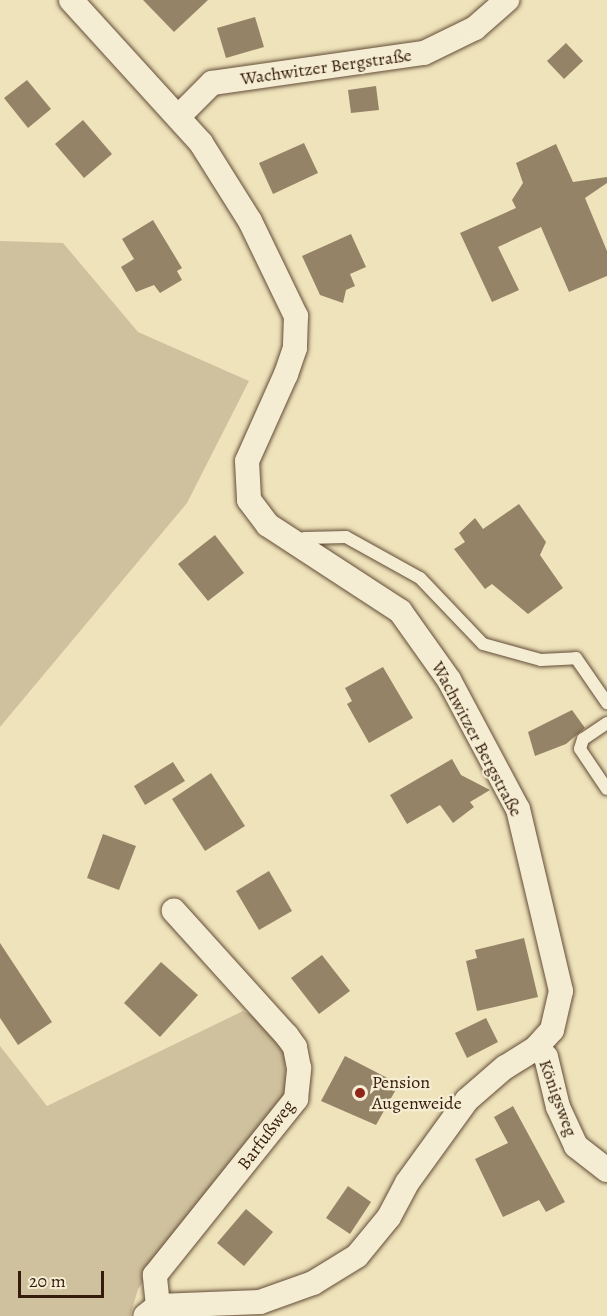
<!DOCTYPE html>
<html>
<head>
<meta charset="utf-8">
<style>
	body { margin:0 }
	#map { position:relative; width:607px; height:1316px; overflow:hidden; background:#efe3bb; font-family:Alegreya,serif }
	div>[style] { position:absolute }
	.green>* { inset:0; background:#cfc19d }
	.building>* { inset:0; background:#958367 }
	.roads { filter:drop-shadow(0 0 2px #634d37) drop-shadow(0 0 2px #634d37) }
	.lane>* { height:12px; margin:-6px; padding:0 6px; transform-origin:6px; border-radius:6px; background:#f5edd3 }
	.street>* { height:24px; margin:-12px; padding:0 12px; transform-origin:12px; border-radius:12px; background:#f5edd3 }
	.dots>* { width:16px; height:16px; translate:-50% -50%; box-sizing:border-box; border:3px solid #f5edd3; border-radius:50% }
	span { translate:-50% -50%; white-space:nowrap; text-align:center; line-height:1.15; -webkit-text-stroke:4.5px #f5edd3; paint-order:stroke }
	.street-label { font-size:18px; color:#341b0b }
	.poi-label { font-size:18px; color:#341b0b }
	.left { translate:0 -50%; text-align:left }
	.scale { position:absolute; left:18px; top:1271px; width:86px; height:27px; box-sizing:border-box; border:3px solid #341b0b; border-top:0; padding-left:8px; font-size:18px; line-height:21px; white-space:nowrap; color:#341b0b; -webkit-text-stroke:4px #f5edd3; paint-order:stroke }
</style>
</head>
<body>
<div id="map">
	<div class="green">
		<i style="clip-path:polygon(0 241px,63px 243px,138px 332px,249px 381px,187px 503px,0 727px)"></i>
		<i style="clip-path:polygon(243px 1011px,268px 1023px,285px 1055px,286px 1099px,138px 1289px,130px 1316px,0 1316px,0 1046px,47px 1106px)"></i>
	</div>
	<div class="building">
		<i style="clip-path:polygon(143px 0,208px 0,174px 32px)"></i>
		<i style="clip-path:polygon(255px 17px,264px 47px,226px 58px,217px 28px)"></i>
		<i style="clip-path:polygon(566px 43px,583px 61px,564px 79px,547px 61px)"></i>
		<i style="clip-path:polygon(27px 80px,51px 109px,28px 128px,4px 98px)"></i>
		<i style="clip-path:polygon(376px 86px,379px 110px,351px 113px,348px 90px)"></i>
		<i style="clip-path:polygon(83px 120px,112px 154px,84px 178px,55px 144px)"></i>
		<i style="clip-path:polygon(304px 143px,318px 173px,273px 194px,259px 163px)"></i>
		<i style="clip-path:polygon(556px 144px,573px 182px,607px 177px,607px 183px,585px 198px,607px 251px,607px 276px,569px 292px,541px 227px,498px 247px,519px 290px,492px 302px,460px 233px,516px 208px,512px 200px,523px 183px,516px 163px)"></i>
		<i style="clip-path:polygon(153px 220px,182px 268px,177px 271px,182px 280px,160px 293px,154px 285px,136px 292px,121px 267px,134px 259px,122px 239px)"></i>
		<i style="clip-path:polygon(351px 234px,366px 267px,350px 274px,355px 286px,346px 290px,343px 303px,320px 295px,302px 256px)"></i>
		<i style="clip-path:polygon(519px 504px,546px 542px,540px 555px,563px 588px,528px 614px,492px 584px,485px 589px,454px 549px,465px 542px,459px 533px,475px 518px,483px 529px)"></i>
		<i style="clip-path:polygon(215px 535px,244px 573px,208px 601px,178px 564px)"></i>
		<i style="clip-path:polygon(383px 667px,413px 718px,369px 743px,347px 704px,352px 701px,345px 688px)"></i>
		<i style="clip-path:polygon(572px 710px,585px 728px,566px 744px,535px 756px,528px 732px)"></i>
		<i style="clip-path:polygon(452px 759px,461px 775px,490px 790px,470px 802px,474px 807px,453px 823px,440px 805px,407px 824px,390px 795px)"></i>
		<i style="clip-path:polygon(173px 762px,185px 781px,145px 805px,134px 786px)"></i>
		<i style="clip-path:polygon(211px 773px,245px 826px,205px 851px,172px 799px)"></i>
		<i style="clip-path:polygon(103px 834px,136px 846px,119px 890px,87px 878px)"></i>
		<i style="clip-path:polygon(269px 871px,292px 911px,259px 930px,236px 891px)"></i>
		<i style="clip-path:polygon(524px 938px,538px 997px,477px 1011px,466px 961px,477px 958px,475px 950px)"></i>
		<i style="clip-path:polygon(0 943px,52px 1022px,18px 1045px,0 1018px)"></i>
		<i style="clip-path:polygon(322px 955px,350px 991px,319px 1014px,291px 978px)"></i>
		<i style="clip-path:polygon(161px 962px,198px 995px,160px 1037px,124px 1003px)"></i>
		<i style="clip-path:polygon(486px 1018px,498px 1042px,467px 1058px,455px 1033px)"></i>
		<i style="clip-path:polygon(345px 1056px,399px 1084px,376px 1125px,321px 1101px)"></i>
		<i style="clip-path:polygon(513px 1106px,565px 1202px,546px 1212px,539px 1200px,503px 1217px,475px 1159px,508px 1143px,494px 1117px)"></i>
		<i style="clip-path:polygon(348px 1186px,371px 1202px,350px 1234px,326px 1218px)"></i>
		<i style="clip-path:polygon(246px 1209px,273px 1232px,244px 1266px,217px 1243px)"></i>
	</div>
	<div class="roads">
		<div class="lane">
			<i style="left:299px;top:546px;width:10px;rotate:-53deg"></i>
			<i style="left:305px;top:538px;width:41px;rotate:-1.4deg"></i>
			<i style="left:346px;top:537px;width:85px;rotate:29deg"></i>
			<i style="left:420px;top:578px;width:91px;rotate:46.3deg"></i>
			<i style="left:483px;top:644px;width:60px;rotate:15.4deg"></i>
			<i style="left:541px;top:660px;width:35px;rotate:-3deg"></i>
			<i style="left:576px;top:658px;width:55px;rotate:55.4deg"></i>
			<i style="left:607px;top:723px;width:29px;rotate:146deg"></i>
			<i style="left:583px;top:739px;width:10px;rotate:107deg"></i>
			<i style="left:580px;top:749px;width:48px;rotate:56deg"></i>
		</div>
		<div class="street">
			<i style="left:71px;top:0;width:193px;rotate:47.7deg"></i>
			<i style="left:201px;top:143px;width:92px;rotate:57.9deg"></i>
			<i style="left:250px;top:221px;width:106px;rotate:64.2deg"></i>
			<i style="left:296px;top:316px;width:32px;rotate:92deg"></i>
			<i style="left:295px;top:348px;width:28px;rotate:109deg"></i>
			<i style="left:286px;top:374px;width:95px;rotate:114.1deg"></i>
			<i style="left:247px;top:461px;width:39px;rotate:87deg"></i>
			<i style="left:249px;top:500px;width:31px;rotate:53deg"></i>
			<i style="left:268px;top:525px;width:158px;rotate:33.1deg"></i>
			<i style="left:400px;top:611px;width:85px;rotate:54.6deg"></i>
			<i style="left:449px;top:680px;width:146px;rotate:61.9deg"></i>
			<i style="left:518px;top:809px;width:187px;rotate:76.7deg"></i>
			<i style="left:561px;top:991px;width:40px;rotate:103deg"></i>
			<i style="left:552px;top:1030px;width:24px;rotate:132deg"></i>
			<i style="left:536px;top:1048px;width:36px;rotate:148deg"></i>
			<i style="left:505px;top:1067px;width:50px;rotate:139deg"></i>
			<i style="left:467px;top:1100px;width:102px;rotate:125.9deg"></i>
			<i style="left:407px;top:1183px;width:38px;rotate:118deg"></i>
			<i style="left:389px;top:1217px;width:50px;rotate:129.4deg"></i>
			<i style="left:357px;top:1256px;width:52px;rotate:148.5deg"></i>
			<i style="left:313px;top:1283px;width:56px;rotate:160.3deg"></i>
			<i style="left:260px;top:1302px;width:102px;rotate:177.8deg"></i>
			<i style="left:158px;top:1306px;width:16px;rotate:142deg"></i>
			<i style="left:179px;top:116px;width:47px;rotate:-45deg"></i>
			<i style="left:212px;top:83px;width:214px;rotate:-8.1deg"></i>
			<i style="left:424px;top:53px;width:57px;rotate:-26.1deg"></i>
			<i style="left:475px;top:28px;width:43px;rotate:-41.2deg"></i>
			<i style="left:536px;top:1048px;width:13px;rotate:42deg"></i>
			<i style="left:546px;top:1057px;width:51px;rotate:76.5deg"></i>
			<i style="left:558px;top:1107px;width:43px;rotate:65.2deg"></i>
			<i style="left:576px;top:1146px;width:39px;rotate:38deg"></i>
			<i style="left:158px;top:1306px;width:31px;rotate:-96deg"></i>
			<i style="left:155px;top:1275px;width:226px;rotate:-51.3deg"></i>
			<i style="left:296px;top:1099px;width:31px;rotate:-84deg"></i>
			<i style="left:299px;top:1068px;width:21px;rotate:-101deg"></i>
			<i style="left:295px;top:1047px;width:14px;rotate:-126deg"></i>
			<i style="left:287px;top:1036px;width:169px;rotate:-132.1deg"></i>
		</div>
	</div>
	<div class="dots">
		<i style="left:360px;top:1093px;background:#8f2418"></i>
	</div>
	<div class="street-label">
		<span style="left:326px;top:67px;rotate:-8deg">Wachwitzer Bergstraße</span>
		<span style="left:477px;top:739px;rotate:62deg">Wachwitzer Bergstraße</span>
		<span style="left:558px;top:1098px;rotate:70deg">Königsweg</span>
		<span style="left:266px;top:1135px;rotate:-53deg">Barfußweg</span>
	</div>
	<div class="poi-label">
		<span class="left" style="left:372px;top:1093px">Pension<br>Augenweide</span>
	</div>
	<div class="scale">20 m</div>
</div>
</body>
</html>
